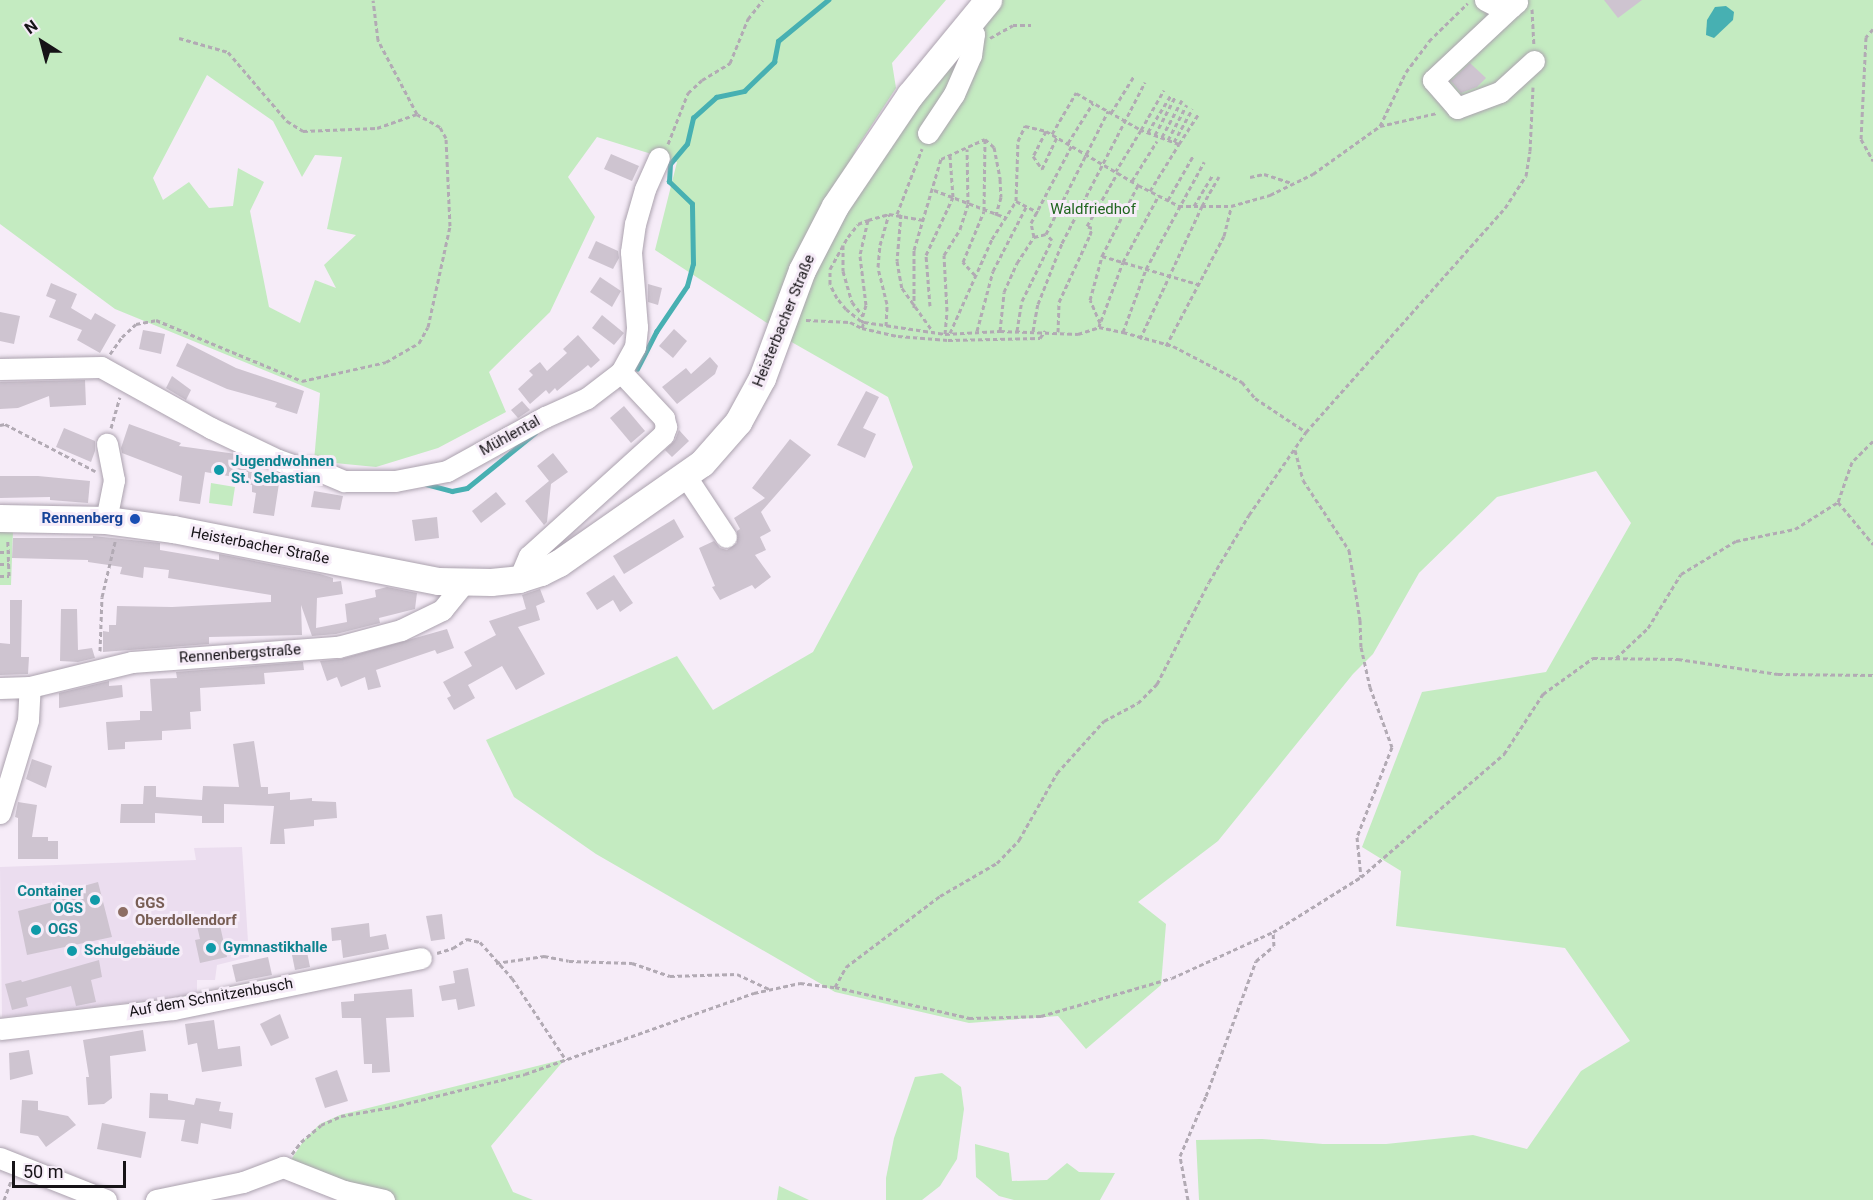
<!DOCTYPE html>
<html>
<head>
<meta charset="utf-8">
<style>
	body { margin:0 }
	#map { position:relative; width:1873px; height:1200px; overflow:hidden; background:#f6ecf8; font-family:Roboto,sans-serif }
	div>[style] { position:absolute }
	.built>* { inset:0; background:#ebddef }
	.green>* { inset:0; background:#c4ebc1 }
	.water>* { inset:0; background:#47b0b2 }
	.stream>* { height:4.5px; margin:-2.25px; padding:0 2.25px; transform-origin:2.25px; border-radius:2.25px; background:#47b0b2 }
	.building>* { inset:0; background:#cec4d0 }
	.path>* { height:3px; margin-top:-1.5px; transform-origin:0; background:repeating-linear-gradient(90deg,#b2aab4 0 4.5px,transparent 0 7.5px) }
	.roads { filter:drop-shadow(0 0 2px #aba2ae) drop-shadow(0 0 2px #aba2ae) }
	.minor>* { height:21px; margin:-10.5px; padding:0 10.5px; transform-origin:10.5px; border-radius:10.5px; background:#fff }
	.major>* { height:27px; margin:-13.5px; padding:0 13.5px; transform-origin:13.5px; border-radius:13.5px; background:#fff }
	.dots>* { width:16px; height:16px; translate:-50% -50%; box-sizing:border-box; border:3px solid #f6ecf8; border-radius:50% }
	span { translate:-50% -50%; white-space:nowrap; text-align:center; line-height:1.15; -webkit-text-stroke:6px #f6ecf8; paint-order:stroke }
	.park-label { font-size:15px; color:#20661f }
	.street-label { font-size:15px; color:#161317 }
	.culture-label { font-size:15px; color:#0d838f; font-weight:700 }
	.left { translate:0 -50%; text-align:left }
	.right { translate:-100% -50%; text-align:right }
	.transit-label { font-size:15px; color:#164399; font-weight:700 }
	.education-label { font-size:15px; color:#785e54; font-weight:700 }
	.north { position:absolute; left:12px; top:12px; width:60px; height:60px; -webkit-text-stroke:4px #f6ecf8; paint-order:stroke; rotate:324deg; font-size:16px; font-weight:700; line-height:24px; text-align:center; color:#161317 }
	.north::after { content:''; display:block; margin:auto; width:21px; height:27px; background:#161317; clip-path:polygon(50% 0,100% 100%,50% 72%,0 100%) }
	.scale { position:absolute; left:12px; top:1161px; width:114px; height:27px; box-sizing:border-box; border:3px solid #161317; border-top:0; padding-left:8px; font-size:18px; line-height:21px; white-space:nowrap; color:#161317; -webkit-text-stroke:4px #f6ecf8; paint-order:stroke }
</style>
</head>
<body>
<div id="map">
	<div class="built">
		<i style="clip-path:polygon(242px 847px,249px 957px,217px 965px,215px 980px,197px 980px,197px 995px,2px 1017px,0 867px,196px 860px,194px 848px)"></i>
	</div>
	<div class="green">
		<i style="clip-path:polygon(evenodd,0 0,946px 0,892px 63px,896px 88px,858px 146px,770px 325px,655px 250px,677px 162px,597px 137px,568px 177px,595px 217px,550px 312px,489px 372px,506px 412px,438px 448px,376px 467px,314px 461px,320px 393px,115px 309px,0 224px,0 0,207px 75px,273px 121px,302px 177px,315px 155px,342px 157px,327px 229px,356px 235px,324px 265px,336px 288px,315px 280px,300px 323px,269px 307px,250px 211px,264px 182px,238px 168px,233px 206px,209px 208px,189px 182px,163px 200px,153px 178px,207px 75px)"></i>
		<i style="clip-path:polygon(996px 0,1873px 0,1873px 1200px,1199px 1200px,1196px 1140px,1262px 1139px,1323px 1144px,1386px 1144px,1473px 1135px,1527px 1149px,1581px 1071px,1630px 1041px,1565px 948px,1396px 926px,1401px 871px,1362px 847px,1422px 692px,1546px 672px,1631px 523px,1596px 471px,1497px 497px,1419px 573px,1373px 654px,1353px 674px,1218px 841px,1138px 902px,1166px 924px,1161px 985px,1086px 1049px,1058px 1016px,969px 1023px,835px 992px,596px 854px,514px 797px,486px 740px,677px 656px,713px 710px,813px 652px,913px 467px,888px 397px,781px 336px,848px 196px)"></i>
		<i style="clip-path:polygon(211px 483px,235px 487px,232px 506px,209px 503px)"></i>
		<i style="clip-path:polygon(0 531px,13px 531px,11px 585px,0 585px)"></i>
		<i style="clip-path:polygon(565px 1059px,491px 1146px,513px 1192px,533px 1200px,381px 1200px,287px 1166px,304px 1140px,320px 1124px,340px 1115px)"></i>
		<i style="clip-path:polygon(942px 1073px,961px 1087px,964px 1109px,957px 1159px,940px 1186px,922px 1200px,886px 1200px,886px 1178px,894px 1138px,915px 1077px)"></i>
		<i style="clip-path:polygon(975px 1144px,1009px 1153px,1012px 1181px,1047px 1180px,1067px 1163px,1079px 1172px,1115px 1173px,1100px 1200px,1014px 1200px,999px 1196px,976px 1177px)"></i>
		<i style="clip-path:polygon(779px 1186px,809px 1200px,777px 1200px)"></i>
	</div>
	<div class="water">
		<i style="clip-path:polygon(1726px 6px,1734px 12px,1733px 20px,1714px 38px,1706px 35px,1707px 20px,1715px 7px)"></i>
	</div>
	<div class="stream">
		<i style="left:637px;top:369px;width:42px;rotate:-62.8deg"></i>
		<i style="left:656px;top:332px;width:55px;rotate:-56deg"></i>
		<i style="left:687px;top:286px;width:23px;rotate:-75deg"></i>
		<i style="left:693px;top:264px;width:60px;rotate:-91deg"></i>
		<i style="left:692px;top:204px;width:32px;rotate:-136deg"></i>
		<i style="left:669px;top:182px;width:18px;rotate:-87deg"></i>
		<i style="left:670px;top:164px;width:26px;rotate:-50deg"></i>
		<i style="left:687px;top:144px;width:27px;rotate:-77deg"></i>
		<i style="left:693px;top:118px;width:31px;rotate:-42deg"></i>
		<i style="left:716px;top:97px;width:29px;rotate:-12deg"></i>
		<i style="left:744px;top:91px;width:42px;rotate:-44deg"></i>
		<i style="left:774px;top:62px;width:21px;rotate:-79deg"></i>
		<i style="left:778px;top:41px;width:65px;rotate:-39.4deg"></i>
		<i style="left:426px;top:484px;width:27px;rotate:15deg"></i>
		<i style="left:452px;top:491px;width:15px;rotate:-11deg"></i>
		<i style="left:467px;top:488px;width:87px;rotate:-39deg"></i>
	</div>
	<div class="building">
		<i style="clip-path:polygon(1604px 0,1642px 0,1618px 18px)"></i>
		<i style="clip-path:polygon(1470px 63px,1486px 78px,1477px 87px,1461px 93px,1451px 81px)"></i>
		<i style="clip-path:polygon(611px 154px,639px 166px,632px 181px,604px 169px)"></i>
		<i style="clip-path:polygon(596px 241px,618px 251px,619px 258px,613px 269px,588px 258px)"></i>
		<i style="clip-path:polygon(600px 277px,621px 291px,612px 307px,590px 292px)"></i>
		<i style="clip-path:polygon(51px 283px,77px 294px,71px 308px,91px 320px,95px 313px,116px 325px,100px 353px,77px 340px,82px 330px,49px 317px,56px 300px,46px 296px)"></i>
		<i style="clip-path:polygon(648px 284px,662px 288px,658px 305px,648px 302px)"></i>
		<i style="clip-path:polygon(0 312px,20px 316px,14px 344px,0 341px)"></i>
		<i style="clip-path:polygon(602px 315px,624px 333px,614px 345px,592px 328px)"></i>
		<i style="clip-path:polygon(674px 329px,687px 341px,673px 358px,659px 346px)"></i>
		<i style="clip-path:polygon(143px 330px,165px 334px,161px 354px,139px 349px)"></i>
		<i style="clip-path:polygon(578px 335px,600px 360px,591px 368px,588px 365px,557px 391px,555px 388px,549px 394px,546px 390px,530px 404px,518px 389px,533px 375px,529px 371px,540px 362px,547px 371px,567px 353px,563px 349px)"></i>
		<i style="clip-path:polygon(187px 343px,236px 368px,304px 391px,297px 414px,275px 407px,277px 403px,227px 389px,176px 366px)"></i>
		<i style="clip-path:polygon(710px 357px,718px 366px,715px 374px,677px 404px,662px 387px,686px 368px,691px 374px)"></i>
		<i style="clip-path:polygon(172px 376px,191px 390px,186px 400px,166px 388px)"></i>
		<i style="clip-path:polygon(85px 380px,86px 405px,50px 407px,49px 396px,18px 408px,0 409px,0 382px)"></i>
		<i style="clip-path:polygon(866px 391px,879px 397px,863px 428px,876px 434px,865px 458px,837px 445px)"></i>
		<i style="clip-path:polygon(522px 401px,530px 410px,518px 418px,511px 410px)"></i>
		<i style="clip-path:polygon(624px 406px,645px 431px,631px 443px,610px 418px)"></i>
		<i style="clip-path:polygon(129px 424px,181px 443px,179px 446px,236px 454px,256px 464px,255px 473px,280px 477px,274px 516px,253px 513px,256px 493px,252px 492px,252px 485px,233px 482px,234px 477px,205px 472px,200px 504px,179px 501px,182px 476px,122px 453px,121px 448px)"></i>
		<i style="clip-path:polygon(64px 428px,95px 441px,95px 451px,91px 462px,56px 447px)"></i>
		<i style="clip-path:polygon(679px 430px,689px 441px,672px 457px,665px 450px,675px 440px)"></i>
		<i style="clip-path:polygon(790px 439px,811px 455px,761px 512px,771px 531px,760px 537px,766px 550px,755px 555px,771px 577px,755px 589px,752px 585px,720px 600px,712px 587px,715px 586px,699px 548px,714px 541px,720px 548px,727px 550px,737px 543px,737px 531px,740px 529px,734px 518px,765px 498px,752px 488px)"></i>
		<i style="clip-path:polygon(553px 453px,568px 472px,551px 484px,547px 522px,544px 525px,525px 501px,549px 481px,537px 466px)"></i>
		<i style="clip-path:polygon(0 476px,38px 476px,90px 481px,88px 503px,50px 500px,50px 497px,0 498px)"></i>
		<i style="clip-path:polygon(314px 491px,343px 496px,340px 510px,311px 507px)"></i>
		<i style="clip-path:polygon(496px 492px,506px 504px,481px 523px,472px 511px)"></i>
		<i style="clip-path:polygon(437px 517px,439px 538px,415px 541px,412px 520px)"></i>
		<i style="clip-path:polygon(674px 519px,684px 537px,624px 574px,613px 556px)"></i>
		<i style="clip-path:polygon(93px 536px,160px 543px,160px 550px,219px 560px,219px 554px,320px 574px,333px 578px,333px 582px,341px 581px,343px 594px,317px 598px,316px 628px,347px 622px,345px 604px,376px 597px,375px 590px,387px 587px,417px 593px,415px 609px,379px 618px,380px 623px,336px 634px,312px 636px,301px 605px,302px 635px,209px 637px,209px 644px,103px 652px,103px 631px,109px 632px,109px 625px,116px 625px,117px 606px,172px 607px,271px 602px,271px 595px,168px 578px,169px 570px,144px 567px,143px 578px,120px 574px,122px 567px,88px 562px,88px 560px,12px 558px,13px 538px,93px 538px)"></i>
		<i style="clip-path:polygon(614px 575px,633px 603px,620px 612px,613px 600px,597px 610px,586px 593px)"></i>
		<i style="clip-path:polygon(540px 589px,545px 602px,536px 606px,540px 620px,518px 627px,545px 674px,516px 690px,502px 666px,468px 685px,475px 698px,454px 710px,447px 698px,451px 696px,443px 682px,472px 666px,464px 652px,496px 635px,489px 621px,526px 609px,522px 595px)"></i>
		<i style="clip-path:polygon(10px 600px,22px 600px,21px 657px,29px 657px,28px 674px,0 675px,0 643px,10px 644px)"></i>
		<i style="clip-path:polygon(61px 609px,77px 609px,78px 650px,92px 648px,95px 658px,78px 662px,60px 661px)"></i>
		<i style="clip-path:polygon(447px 629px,454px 648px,437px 654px,435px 650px,376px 670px,381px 687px,368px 690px,365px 677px,341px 687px,337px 677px,327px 681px,320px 661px,341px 659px)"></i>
		<i style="clip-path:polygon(303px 662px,304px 670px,264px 673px,265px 684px,200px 688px,201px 711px,190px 712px,191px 729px,162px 731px,162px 740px,125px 742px,125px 749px,108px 750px,106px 722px,140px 720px,140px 711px,152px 711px,150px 679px,177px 678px,176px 672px)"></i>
		<i style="clip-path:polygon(109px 681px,109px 686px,122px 685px,123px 697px,59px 708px,59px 693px)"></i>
		<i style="clip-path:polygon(254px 741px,261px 787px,268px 787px,268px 794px,290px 792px,290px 800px,312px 798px,312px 801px,336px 802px,337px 818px,314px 820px,314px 826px,284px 829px,285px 844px,270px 844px,274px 806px,224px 804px,224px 823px,202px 823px,202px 816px,155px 813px,155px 823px,120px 823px,121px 804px,143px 804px,144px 786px,156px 786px,156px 797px,202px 800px,203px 786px,239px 787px,233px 744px)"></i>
		<i style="clip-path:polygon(32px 759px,52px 766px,46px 788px,26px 779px)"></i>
		<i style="clip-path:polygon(18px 802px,37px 805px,32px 837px,48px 837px,48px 841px,58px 841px,58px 859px,18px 859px,18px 818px,15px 817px)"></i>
		<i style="clip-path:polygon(98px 882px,112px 937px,27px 955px,18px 911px,53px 902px,51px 895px)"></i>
		<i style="clip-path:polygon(442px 914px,445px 939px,431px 941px,426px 916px)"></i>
		<i style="clip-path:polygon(219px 921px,227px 957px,200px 963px,195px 940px,200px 939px,197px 926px)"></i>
		<i style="clip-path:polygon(369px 923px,370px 937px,386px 934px,389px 949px,343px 958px,341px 940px,332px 941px,331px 928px)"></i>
		<i style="clip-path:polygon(307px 952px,310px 967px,295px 970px,292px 955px)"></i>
		<i style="clip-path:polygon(268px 957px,272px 975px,236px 982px,232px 965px)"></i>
		<i style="clip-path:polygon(99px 960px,102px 977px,91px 980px,96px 1002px,76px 1006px,71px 986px,26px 998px,28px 1006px,12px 1010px,5px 984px,21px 980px,22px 982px)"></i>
		<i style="clip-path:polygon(468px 968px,475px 1006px,458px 1010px,456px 999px,442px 1001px,439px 986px,455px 983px,453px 971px)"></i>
		<i style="clip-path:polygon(412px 989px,414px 1017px,386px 1018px,390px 1072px,372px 1073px,372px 1064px,364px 1064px,361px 1018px,342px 1018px,341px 1002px,354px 1001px,354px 994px)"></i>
		<i style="clip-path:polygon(280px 1014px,289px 1038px,271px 1046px,260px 1024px)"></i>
		<i style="clip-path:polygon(214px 1020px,218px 1049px,240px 1046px,242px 1066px,202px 1072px,197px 1043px,188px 1045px,185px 1024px)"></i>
		<i style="clip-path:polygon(143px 1030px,146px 1051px,110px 1056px,112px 1098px,104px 1104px,88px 1105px,86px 1077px,89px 1077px,83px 1040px)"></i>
		<i style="clip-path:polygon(29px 1050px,33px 1074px,10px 1080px,9px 1053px)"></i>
		<i style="clip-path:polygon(337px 1070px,348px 1101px,325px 1108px,315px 1078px)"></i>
		<i style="clip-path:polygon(150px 1093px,168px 1094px,168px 1100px,194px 1105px,196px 1098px,221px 1102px,219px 1111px,233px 1113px,231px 1129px,201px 1123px,198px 1144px,181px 1141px,185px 1120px,149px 1118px)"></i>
		<i style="clip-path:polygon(22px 1100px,38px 1101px,38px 1110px,68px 1116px,76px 1125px,46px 1147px,38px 1136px,20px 1133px)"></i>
		<i style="clip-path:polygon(102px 1123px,146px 1132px,141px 1158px,97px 1149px)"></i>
	</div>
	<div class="path">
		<i style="left:1532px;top:9px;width:36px;rotate:87deg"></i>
		<i style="left:1873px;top:29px;width:11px;rotate:131deg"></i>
		<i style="left:1866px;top:37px;width:102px;rotate:92.8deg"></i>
		<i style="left:1861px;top:139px;width:25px;rotate:61deg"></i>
		<i style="left:179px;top:38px;width:51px;rotate:15.9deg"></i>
		<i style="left:228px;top:52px;width:91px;rotate:49.5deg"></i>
		<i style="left:287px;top:121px;width:19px;rotate:32deg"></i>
		<i style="left:303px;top:131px;width:74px;rotate:-2.3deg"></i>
		<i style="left:377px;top:128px;width:42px;rotate:-19.3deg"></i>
		<i style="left:990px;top:38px;width:26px;rotate:-29deg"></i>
		<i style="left:1013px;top:25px;width:18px"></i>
		<i style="left:1111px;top:113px;width:44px;rotate:-58.1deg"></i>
		<i style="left:1380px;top:126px;width:58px;rotate:-12.8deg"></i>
		<i style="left:1046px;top:131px;width:28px;rotate:117deg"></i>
		<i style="left:1033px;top:156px;width:16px;rotate:55deg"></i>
		<i style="left:1042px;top:169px;width:35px;rotate:-65deg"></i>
		<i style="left:1148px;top:132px;width:44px;rotate:-58.1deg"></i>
		<i style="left:1052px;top:134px;width:48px;rotate:-59.7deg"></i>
		<i style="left:1076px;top:93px;width:75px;rotate:29.6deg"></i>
		<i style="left:1141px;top:130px;width:48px;rotate:121.4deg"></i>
		<i style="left:1155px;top:135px;width:43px;rotate:-62.2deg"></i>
		<i style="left:1162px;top:137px;width:42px;rotate:-61.6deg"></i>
		<i style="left:985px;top:139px;width:12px;rotate:42deg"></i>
		<i style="left:994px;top:147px;width:33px;rotate:79deg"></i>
		<i style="left:1000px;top:179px;width:18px;rotate:87deg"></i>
		<i style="left:1001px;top:197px;width:19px;rotate:106deg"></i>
		<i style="left:1168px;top:140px;width:40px;rotate:-62deg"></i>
		<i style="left:1174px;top:142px;width:38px;rotate:-61deg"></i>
		<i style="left:1068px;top:143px;width:47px;rotate:-58deg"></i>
		<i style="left:668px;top:144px;width:55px;rotate:-68.6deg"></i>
		<i style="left:688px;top:93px;width:19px;rotate:-43deg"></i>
		<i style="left:702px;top:80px;width:33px;rotate:-31deg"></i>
		<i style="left:730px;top:63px;width:48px;rotate:-67.8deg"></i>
		<i style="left:748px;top:19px;width:24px;rotate:-52deg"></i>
		<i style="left:1179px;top:144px;width:35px;rotate:-57deg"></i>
		<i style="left:1250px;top:177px;width:14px;rotate:-12deg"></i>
		<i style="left:1264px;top:174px;width:29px;rotate:18deg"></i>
		<i style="left:1132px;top:181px;width:47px;rotate:-58deg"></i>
		<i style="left:934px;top:190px;width:78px;rotate:21deg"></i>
		<i style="left:1150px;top:191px;width:55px;rotate:-58.3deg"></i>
		<i style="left:1179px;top:144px;width:40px;rotate:-159.8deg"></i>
		<i style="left:1141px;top:130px;width:46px;rotate:-60.1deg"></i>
		<i style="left:1168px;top:200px;width:51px;rotate:-60.4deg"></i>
		<i style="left:1016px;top:201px;width:25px;rotate:27deg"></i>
		<i style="left:1194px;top:206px;width:35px;rotate:-59deg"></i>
		<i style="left:897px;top:214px;width:70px;rotate:-69deg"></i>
		<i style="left:901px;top:214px;width:47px;rotate:94.9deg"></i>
		<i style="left:897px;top:261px;width:27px;rotate:80deg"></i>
		<i style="left:902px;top:288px;width:55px;rotate:54.6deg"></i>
		<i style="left:868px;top:220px;width:22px;rotate:-16deg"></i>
		<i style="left:889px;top:214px;width:35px;rotate:10deg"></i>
		<i style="left:1034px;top:237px;width:14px;rotate:-102deg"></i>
		<i style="left:1031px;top:223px;width:88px;rotate:-62.3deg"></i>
		<i style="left:843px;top:245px;width:26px;rotate:90deg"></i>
		<i style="left:843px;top:271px;width:32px;rotate:74deg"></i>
		<i style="left:852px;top:302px;width:18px;rotate:52deg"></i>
		<i style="left:1102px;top:256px;width:100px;rotate:16.3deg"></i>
		<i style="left:975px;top:275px;width:18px;rotate:-133deg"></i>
		<i style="left:963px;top:262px;width:55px;rotate:-67.6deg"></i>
		<i style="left:984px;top:211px;width:72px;rotate:-89.2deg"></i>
		<i style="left:930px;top:306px;width:51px;rotate:-94.5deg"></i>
		<i style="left:926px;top:255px;width:64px;rotate:-65deg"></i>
		<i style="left:953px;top:197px;width:41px;rotate:-94.2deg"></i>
		<i style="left:914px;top:308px;width:58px;rotate:-90deg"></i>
		<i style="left:914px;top:250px;width:95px;rotate:-73.5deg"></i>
		<i style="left:941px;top:159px;width:48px;rotate:-24.4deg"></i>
		<i style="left:806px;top:320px;width:44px;rotate:2.6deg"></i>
		<i style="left:850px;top:322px;width:13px;rotate:27deg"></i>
		<i style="left:862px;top:328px;width:6px;rotate:-72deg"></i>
		<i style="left:864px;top:322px;width:3px;rotate:-162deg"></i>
		<i style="left:861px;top:321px;width:19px;rotate:-141deg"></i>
		<i style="left:846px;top:309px;width:14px;rotate:-129deg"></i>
		<i style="left:837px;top:298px;width:16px;rotate:-117deg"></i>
		<i style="left:830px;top:284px;width:15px;rotate:-90deg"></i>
		<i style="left:830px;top:269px;width:37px;rotate:-61deg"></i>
		<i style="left:848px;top:237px;width:16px;rotate:-52deg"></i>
		<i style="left:858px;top:224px;width:11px;rotate:-22deg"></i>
		<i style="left:868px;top:220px;width:37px;rotate:103deg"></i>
		<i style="left:860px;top:256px;width:49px;rotate:83deg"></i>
		<i style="left:866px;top:305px;width:17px;rotate:107deg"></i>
		<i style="left:1101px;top:321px;width:63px;rotate:-69.6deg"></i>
		<i style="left:1123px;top:262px;width:76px;rotate:-61.8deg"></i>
		<i style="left:864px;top:322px;width:82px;rotate:8.4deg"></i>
		<i style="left:945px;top:334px;width:55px;rotate:-3.1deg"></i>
		<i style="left:1000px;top:331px;width:78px;rotate:2.2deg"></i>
		<i style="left:1078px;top:334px;width:22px;rotate:-18deg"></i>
		<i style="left:1099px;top:327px;width:25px;rotate:12deg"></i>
		<i style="left:1123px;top:332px;width:52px;rotate:15.6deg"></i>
		<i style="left:1173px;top:346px;width:78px;rotate:27.6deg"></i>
		<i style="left:1242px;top:382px;width:21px;rotate:51deg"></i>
		<i style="left:1255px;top:398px;width:61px;rotate:33.7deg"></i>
		<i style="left:886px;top:326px;width:22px;rotate:-87deg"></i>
		<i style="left:887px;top:304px;width:38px;rotate:-104deg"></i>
		<i style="left:878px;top:267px;width:22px;rotate:-85deg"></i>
		<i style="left:880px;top:245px;width:32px;rotate:-74deg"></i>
		<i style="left:1099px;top:327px;width:4px;rotate:-76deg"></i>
		<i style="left:1100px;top:323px;width:25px;rotate:-113deg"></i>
		<i style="left:1090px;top:300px;width:46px;rotate:-74.7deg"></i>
		<i style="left:1102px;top:256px;width:80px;rotate:-63.1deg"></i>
		<i style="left:862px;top:328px;width:37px;rotate:13deg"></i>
		<i style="left:898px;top:336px;width:50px;rotate:4.6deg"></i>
		<i style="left:948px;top:340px;width:92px;rotate:-1.2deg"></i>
		<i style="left:1040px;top:338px;width:9px;rotate:-54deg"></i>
		<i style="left:977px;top:331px;width:62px;rotate:-75.1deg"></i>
		<i style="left:993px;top:271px;width:72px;rotate:-62.7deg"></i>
		<i style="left:1000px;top:331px;width:39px;rotate:-84deg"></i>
		<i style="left:1004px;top:292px;width:32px;rotate:-66deg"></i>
		<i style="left:1017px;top:263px;width:31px;rotate:-57deg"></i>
		<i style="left:1034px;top:237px;width:12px;rotate:-14deg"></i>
		<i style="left:1017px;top:331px;width:30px;rotate:-81deg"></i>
		<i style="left:1022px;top:301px;width:68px;rotate:-63.8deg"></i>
		<i style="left:1052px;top:240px;width:8px;rotate:-135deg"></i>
		<i style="left:1046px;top:234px;width:138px;rotate:-63.2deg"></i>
		<i style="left:1033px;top:331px;width:27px;rotate:-80deg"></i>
		<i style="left:1038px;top:304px;width:66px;rotate:-68.5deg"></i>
		<i style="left:1062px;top:243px;width:181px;rotate:-62.7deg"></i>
		<i style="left:1058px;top:332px;width:30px;rotate:-88deg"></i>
		<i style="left:1059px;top:302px;width:74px;rotate:-65.2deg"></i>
		<i style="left:1090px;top:235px;width:7px;rotate:-74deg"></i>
		<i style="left:1092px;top:228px;width:5px;rotate:-158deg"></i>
		<i style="left:1087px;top:226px;width:62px;rotate:-60.1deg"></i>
		<i style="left:1123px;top:332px;width:67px;rotate:-69.9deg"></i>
		<i style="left:1146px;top:269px;width:122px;rotate:-61.5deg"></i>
		<i style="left:950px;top:333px;width:103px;rotate:-65.9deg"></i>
		<i style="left:992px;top:239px;width:45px;rotate:-57.7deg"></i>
		<i style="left:1016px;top:201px;width:60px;rotate:-88.1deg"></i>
		<i style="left:1018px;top:141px;width:17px;rotate:-65deg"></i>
		<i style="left:1025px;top:126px;width:22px;rotate:13deg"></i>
		<i style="left:1046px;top:131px;width:107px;rotate:30.4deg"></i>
		<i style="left:1138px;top:185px;width:46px;rotate:27.1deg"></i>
		<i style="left:1179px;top:206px;width:52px"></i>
		<i style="left:1231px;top:206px;width:41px;rotate:-15.8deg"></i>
		<i style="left:1270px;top:195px;width:48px;rotate:-26deg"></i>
		<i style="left:1313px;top:174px;width:82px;rotate:-35.6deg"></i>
		<i style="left:1380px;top:126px;width:60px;rotate:-64.3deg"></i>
		<i style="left:1406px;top:72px;width:39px;rotate:-53deg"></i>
		<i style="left:1429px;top:41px;width:54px;rotate:-44.3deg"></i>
		<i style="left:945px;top:334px;width:23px;rotate:-85deg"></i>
		<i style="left:947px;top:311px;width:56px;rotate:-93.1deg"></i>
		<i style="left:944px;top:255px;width:31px;rotate:-58deg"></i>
		<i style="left:960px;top:229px;width:26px;rotate:-72deg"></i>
		<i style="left:968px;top:204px;width:55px;rotate:-91deg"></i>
		<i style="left:1140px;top:339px;width:147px;rotate:-65deg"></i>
		<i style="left:1202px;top:206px;width:34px;rotate:-60deg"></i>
		<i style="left:1166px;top:346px;width:124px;rotate:-62.2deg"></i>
		<i style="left:1224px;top:236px;width:30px;rotate:-76deg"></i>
		<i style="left:110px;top:354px;width:21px;rotate:-55deg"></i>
		<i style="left:122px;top:337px;width:19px;rotate:-43deg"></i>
		<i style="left:136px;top:324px;width:20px;rotate:-11deg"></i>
		<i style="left:156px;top:320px;width:158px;rotate:22.7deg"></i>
		<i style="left:302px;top:381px;width:86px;rotate:-12.7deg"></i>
		<i style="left:386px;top:362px;width:38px;rotate:-30deg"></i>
		<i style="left:419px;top:343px;width:18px;rotate:-61deg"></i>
		<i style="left:428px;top:327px;width:103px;rotate:-77.7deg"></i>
		<i style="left:450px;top:226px;width:88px;rotate:-92.6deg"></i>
		<i style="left:446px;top:138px;width:13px;rotate:-119deg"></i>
		<i style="left:440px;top:127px;width:26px;rotate:-151deg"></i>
		<i style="left:417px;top:114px;width:84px;rotate:-117.8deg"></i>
		<i style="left:378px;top:40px;width:40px;rotate:-97.1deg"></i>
		<i style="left:0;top:425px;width:5px;rotate:-11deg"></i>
		<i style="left:5px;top:424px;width:102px;rotate:27.6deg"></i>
		<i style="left:111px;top:428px;width:32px;rotate:-74deg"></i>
		<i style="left:1873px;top:441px;width:30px;rotate:135deg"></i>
		<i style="left:1852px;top:462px;width:42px;rotate:109.3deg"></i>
		<i style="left:1838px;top:502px;width:55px;rotate:50.2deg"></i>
		<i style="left:1295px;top:450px;width:31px;rotate:75deg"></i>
		<i style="left:1303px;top:480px;width:84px;rotate:56.7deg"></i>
		<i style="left:1349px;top:550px;width:71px;rotate:81.1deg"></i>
		<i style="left:1360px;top:620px;width:27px;rotate:88deg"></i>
		<i style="left:1361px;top:647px;width:41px;rotate:77.3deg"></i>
		<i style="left:1370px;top:687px;width:64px;rotate:69.9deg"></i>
		<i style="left:1392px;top:747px;width:97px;rotate:111.3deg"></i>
		<i style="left:1357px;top:837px;width:40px;rotate:84.3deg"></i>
		<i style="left:0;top:552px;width:10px"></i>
		<i style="left:0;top:564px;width:9px"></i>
		<i style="left:0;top:576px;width:9px"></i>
		<i style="left:9px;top:576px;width:36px;rotate:-92deg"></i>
		<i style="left:100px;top:651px;width:54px;rotate:-87.9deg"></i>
		<i style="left:102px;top:597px;width:57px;rotate:-76.7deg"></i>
		<i style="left:1616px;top:658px;width:44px;rotate:-43.2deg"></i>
		<i style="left:1648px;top:628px;width:63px;rotate:-58.6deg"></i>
		<i style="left:1681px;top:574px;width:64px;rotate:-31deg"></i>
		<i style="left:1736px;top:541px;width:60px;rotate:-11.5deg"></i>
		<i style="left:1795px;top:529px;width:51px;rotate:-32.1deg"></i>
		<i style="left:437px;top:953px;width:17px;rotate:-17deg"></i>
		<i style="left:453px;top:948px;width:17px;rotate:-33deg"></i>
		<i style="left:467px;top:939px;width:13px;rotate:13deg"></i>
		<i style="left:480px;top:942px;width:48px;rotate:48.4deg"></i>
		<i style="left:512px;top:978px;width:98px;rotate:56.6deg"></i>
		<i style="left:496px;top:963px;width:49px;rotate:-8.3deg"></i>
		<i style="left:544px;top:956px;width:25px;rotate:11deg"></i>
		<i style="left:569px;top:961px;width:63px;rotate:1.8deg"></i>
		<i style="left:632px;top:963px;width:40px;rotate:18.9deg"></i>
		<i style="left:670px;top:976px;width:67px;rotate:-1.7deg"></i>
		<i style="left:737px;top:974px;width:35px;rotate:25deg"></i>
		<i style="left:835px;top:987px;width:23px;rotate:-61deg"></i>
		<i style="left:846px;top:967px;width:118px;rotate:-37.1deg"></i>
		<i style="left:940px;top:896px;width:66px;rotate:-30.1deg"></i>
		<i style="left:997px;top:863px;width:32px;rotate:-46deg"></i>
		<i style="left:1019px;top:840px;width:77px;rotate:-60.4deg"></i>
		<i style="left:1057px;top:773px;width:70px;rotate:-47.9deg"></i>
		<i style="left:1104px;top:721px;width:38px;rotate:-28deg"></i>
		<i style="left:1138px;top:703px;width:27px;rotate:-45deg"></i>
		<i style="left:1157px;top:684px;width:114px;rotate:-63deg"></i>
		<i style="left:1209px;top:582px;width:78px;rotate:-59.2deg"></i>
		<i style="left:1249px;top:515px;width:101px;rotate:-55.5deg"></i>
		<i style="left:1306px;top:432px;width:300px;rotate:-48.4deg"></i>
		<i style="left:1505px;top:208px;width:38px;rotate:-57deg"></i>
		<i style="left:1526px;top:176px;width:25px;rotate:-81deg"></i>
		<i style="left:1530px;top:151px;width:64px;rotate:-87.3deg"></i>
		<i style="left:292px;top:1154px;width:15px;rotate:-53deg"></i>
		<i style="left:301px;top:1142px;width:26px;rotate:-40deg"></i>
		<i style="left:321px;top:1125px;width:22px;rotate:-24deg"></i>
		<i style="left:341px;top:1116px;width:52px;rotate:-10deg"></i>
		<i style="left:392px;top:1107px;width:137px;rotate:-13.9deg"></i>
		<i style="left:525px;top:1074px;width:243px;rotate:-19.5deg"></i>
		<i style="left:754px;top:993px;width:47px;rotate:-12.3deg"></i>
		<i style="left:800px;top:983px;width:35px;rotate:7deg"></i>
		<i style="left:835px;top:987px;width:138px;rotate:13deg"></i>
		<i style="left:969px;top:1018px;width:72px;rotate:-1.6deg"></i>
		<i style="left:1041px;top:1016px;width:136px;rotate:-16.2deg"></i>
		<i style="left:1172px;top:978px;width:111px;rotate:-24.5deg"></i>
		<i style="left:1273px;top:932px;width:104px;rotate:-32deg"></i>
		<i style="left:1361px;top:877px;width:189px;rotate:-40.7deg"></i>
		<i style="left:1504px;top:754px;width:72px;rotate:-57deg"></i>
		<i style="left:1543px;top:694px;width:62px;rotate:-35.8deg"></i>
		<i style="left:1593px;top:658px;width:85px;rotate:0.7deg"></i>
		<i style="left:1678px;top:659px;width:101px;rotate:8.5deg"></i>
		<i style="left:1778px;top:674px;width:95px;rotate:0.6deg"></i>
		<i style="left:4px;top:1200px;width:20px;rotate:-70deg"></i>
		<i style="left:1188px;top:1200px;width:45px;rotate:-100.3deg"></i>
		<i style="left:1180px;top:1156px;width:65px;rotate:-66.6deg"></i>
		<i style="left:1206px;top:1096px;width:144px;rotate:-69.7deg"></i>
		<i style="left:1256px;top:961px;width:23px;rotate:-40deg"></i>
		<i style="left:1274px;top:946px;width:14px;rotate:-94deg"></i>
	</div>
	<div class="roads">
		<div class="minor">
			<i style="left:1485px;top:0;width:16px;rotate:27deg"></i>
			<i style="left:1499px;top:7px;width:12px"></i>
			<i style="left:1511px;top:7px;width:8px;rotate:-40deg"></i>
			<i style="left:1511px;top:7px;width:107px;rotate:136.9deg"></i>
			<i style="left:1433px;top:80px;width:37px;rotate:49deg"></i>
			<i style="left:1457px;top:108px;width:46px;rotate:-20.4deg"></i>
			<i style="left:1500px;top:92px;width:46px;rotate:-42.4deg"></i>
			<i style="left:928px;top:133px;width:47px;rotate:-56.3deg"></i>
			<i style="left:954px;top:94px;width:43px;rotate:-66.4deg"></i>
			<i style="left:971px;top:55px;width:21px;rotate:-82deg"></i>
			<i style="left:974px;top:34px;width:12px;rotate:-125deg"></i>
			<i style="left:0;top:369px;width:101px;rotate:-1.1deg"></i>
			<i style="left:101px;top:367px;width:126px;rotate:29deg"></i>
			<i style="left:211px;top:428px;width:74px;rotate:25.5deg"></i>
			<i style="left:278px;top:460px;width:24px;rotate:19deg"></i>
			<i style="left:301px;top:468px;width:12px"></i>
			<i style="left:313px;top:468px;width:34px;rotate:23deg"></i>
			<i style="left:344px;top:481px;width:51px"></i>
			<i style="left:395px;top:481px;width:53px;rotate:-10.9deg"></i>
			<i style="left:447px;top:471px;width:112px;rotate:-28.9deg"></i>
			<i style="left:545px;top:417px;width:46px;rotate:-24.3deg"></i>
			<i style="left:587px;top:398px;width:43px;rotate:-37.4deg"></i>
			<i style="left:621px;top:372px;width:29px;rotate:-61deg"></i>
			<i style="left:635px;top:347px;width:20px;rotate:-84deg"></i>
			<i style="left:637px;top:327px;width:75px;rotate:-94.6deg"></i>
			<i style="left:631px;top:252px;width:28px;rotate:-82deg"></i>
			<i style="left:635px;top:224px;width:36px;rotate:-74deg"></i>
			<i style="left:645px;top:189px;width:34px;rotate:-66deg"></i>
			<i style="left:685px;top:475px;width:74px;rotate:56.5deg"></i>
			<i style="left:106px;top:520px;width:41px;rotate:-78.7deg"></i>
			<i style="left:114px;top:480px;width:37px;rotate:-101deg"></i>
			<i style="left:519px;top:579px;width:25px;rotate:-67deg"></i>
			<i style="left:529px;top:556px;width:181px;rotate:-42.1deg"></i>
			<i style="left:663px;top:435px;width:9px;rotate:-69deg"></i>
			<i style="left:666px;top:427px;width:9px;rotate:-103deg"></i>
			<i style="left:664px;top:418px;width:63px;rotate:-133.1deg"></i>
			<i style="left:0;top:688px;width:30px;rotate:-2deg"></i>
			<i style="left:30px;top:687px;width:105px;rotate:-13.8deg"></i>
			<i style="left:132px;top:662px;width:207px;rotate:-4.2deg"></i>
			<i style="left:338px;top:647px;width:65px;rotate:-15.1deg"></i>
			<i style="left:401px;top:630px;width:46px;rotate:-26deg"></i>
			<i style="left:442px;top:610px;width:35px;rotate:-51deg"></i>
			<i style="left:0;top:813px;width:97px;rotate:-73.2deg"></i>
			<i style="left:28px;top:720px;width:33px;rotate:-87deg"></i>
			<i style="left:0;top:1029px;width:174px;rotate:-6.6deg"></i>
			<i style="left:173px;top:1009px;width:253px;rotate:-11.6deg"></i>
			<i style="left:0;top:1158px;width:114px;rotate:21.6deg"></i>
			<i style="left:156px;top:1200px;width:89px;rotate:-11.7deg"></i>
			<i style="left:243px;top:1182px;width:43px;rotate:-20.6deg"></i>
			<i style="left:283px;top:1167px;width:66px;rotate:21.5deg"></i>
			<i style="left:344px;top:1191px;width:41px;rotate:12.7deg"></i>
		</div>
		<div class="major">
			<i style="left:0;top:518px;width:106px;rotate:1.1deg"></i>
			<i style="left:106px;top:520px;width:68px;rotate:7.7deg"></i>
			<i style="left:173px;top:529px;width:270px;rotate:11.1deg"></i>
			<i style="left:438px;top:581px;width:53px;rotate:1.1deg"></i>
			<i style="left:491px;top:582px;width:28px;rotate:-6deg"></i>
			<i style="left:519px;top:579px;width:23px;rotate:-18deg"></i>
			<i style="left:541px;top:572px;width:20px;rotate:-27deg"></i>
			<i style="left:559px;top:563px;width:174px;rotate:-35deg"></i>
			<i style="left:702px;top:463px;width:55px;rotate:-48.7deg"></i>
			<i style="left:738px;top:422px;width:50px;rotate:-61.4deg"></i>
			<i style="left:762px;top:378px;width:115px;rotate:-69.7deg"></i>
			<i style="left:802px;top:270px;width:72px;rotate:-62.7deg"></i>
			<i style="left:835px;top:206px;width:134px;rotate:-56deg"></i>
			<i style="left:910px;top:95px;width:123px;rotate:-50.6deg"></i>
		</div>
	</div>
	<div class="dots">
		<i style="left:219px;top:470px;background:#0f9aa8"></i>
		<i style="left:135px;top:519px;background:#1a4fb4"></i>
		<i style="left:95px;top:900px;background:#0f9aa8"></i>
		<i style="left:123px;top:912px;background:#8d6e63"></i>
		<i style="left:36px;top:930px;background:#0f9aa8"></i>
		<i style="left:211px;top:948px;background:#0f9aa8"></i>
		<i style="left:72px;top:951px;background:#0f9aa8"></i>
	</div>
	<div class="park-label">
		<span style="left:1093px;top:210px">Waldfriedhof</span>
	</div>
	<div class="street-label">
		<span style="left:784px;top:321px;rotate:-68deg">Heisterbacher Straße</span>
		<span style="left:510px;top:436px;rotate:-29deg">Mühlental</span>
		<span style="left:260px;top:546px;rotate:11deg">Heisterbacher Straße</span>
		<span style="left:240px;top:654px;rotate:-4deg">Rennenbergstraße</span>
		<span style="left:211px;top:998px;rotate:-10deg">Auf dem Schnitzenbusch</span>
	</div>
	<div class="culture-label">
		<span class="left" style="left:231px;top:470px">Jugendwohnen<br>St. Sebastian</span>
		<span class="right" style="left:83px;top:900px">Container<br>OGS</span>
		<span class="left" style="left:48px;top:930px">OGS</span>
		<span class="left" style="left:223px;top:948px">Gymnastikhalle</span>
		<span class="left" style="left:84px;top:951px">Schulgebäude</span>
	</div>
	<div class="transit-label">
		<span class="right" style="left:123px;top:519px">Rennenberg</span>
	</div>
	<div class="education-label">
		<span class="left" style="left:135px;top:912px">GGS<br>Oberdollendorf</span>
	</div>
	<div class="north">N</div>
	<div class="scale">50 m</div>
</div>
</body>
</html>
